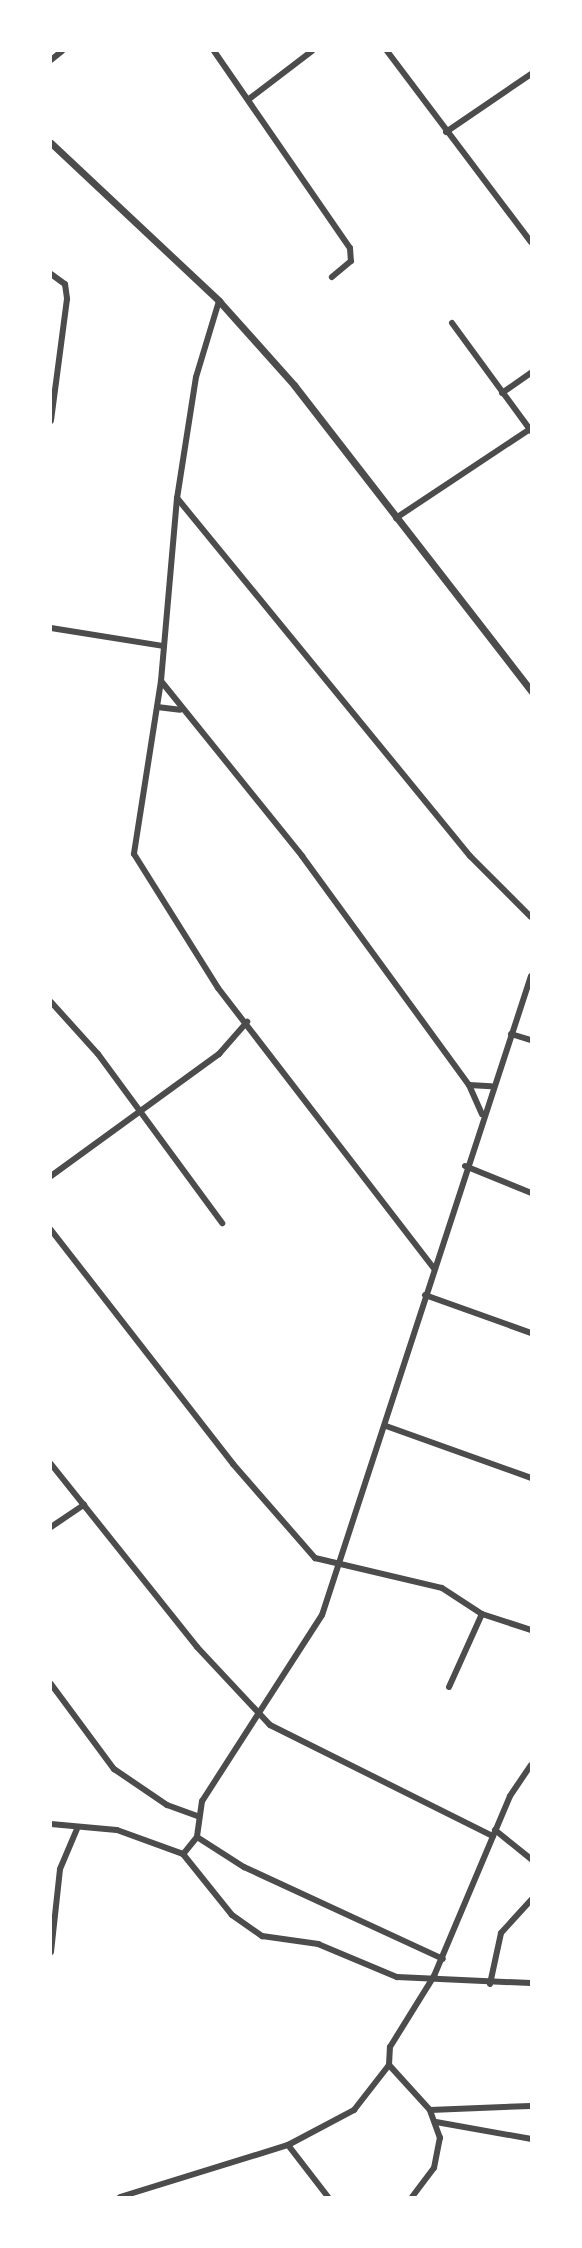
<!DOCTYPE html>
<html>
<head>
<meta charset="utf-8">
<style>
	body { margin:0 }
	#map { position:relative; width:582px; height:2248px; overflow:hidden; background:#fff; font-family:"Alegreya Sans",sans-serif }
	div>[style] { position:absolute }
	.minor>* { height:6px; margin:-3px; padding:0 3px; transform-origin:3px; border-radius:3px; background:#4c4c4c }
	.tertiary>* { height:7px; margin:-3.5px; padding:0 3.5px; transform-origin:3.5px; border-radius:3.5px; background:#4c4c4c }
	span { translate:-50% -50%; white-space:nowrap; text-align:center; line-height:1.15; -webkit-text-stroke:5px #fff; paint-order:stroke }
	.frame { position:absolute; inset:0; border:52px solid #fff; pointer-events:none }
</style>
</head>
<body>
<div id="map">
	<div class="minor">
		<i style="left:214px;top:51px;width:239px;rotate:55.4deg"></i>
		<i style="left:350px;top:248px;width:13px;rotate:86deg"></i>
		<i style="left:351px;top:261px;width:25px;rotate:140deg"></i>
		<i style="left:387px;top:51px;width:239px;rotate:53deg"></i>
		<i style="left:51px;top:60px;width:14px;rotate:-39deg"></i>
		<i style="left:249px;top:99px;width:79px;rotate:-37.3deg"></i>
		<i style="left:446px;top:132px;width:103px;rotate:-34.3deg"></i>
		<i style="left:51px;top:274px;width:17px;rotate:36deg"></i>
		<i style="left:65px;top:284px;width:15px;rotate:82deg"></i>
		<i style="left:67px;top:299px;width:123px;rotate:97.5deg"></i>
		<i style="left:219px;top:301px;width:79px;rotate:106.8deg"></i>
		<i style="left:196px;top:377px;width:122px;rotate:98.9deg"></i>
		<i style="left:177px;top:498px;width:184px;rotate:95deg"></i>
		<i style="left:161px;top:681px;width:175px;rotate:98.9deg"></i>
		<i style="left:134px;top:854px;width:158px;rotate:57.9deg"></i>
		<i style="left:218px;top:988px;width:354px;rotate:52.4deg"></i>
		<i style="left:452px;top:323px;width:134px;rotate:53.8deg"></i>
		<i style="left:502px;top:393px;width:35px;rotate:-35deg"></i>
		<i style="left:177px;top:498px;width:463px;rotate:50.7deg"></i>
		<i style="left:470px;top:856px;width:86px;rotate:45deg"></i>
		<i style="left:396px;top:518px;width:161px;rotate:-33.6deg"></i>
		<i style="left:51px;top:628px;width:113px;rotate:9.1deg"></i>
		<i style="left:161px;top:681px;width:225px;rotate:51.1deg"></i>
		<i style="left:302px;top:856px;width:283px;rotate:53.9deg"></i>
		<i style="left:469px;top:1085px;width:32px;rotate:66deg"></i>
		<i style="left:157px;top:707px;width:23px;rotate:7deg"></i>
		<i style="left:531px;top:976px;width:672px;rotate:108.11deg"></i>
		<i style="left:322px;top:1615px;width:221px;rotate:122.8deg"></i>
		<i style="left:202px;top:1801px;width:36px;rotate:98deg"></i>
		<i style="left:197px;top:1837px;width:22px;rotate:129deg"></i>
		<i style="left:183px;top:1854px;width:78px;rotate:51.2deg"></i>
		<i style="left:232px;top:1915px;width:37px;rotate:35deg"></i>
		<i style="left:262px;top:1936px;width:57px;rotate:8.1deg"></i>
		<i style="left:318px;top:1944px;width:86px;rotate:22.7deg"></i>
		<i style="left:397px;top:1977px;width:134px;rotate:2.6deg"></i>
		<i style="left:51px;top:1002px;width:70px;rotate:47.9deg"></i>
		<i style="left:98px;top:1054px;width:210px;rotate:53.7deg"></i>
		<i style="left:511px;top:1034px;width:21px;rotate:17deg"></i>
		<i style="left:469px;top:1085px;width:22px;rotate:3deg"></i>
		<i style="left:465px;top:1166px;width:71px;rotate:22.2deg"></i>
		<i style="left:51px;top:1176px;width:208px;rotate:-36deg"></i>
		<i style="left:219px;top:1054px;width:43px;rotate:-48.8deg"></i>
		<i style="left:51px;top:1230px;width:296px;rotate:52.1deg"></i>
		<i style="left:233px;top:1464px;width:125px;rotate:48.9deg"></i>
		<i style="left:315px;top:1558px;width:130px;rotate:13.3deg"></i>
		<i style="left:442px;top:1588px;width:48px;rotate:33deg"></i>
		<i style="left:482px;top:1614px;width:52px;rotate:18.1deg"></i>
		<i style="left:425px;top:1295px;width:113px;rotate:19.7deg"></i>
		<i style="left:386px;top:1426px;width:154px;rotate:19.7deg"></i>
		<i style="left:51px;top:1464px;width:234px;rotate:51.4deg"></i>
		<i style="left:197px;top:1647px;width:107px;rotate:46.9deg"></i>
		<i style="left:270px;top:1725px;width:249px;rotate:26.5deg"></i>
		<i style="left:51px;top:1527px;width:40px;rotate:-34deg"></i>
		<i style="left:51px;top:1684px;width:106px;rotate:53.5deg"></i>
		<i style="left:114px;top:1769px;width:64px;rotate:34.2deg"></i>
		<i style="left:167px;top:1805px;width:33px;rotate:20deg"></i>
		<i style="left:449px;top:1687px;width:80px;rotate:-65.7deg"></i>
		<i style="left:51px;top:1824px;width:66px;rotate:5.2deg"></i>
		<i style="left:117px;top:1830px;width:70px;rotate:20deg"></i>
		<i style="left:495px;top:1830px;width:46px;rotate:38.9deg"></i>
		<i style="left:197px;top:1837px;width:56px;rotate:32.6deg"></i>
		<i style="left:244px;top:1867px;width:219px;rotate:24.8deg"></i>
		<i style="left:51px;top:1952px;width:83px;rotate:-83.8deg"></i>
		<i style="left:60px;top:1869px;width:43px;rotate:-67deg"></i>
		<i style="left:490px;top:1984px;width:52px;rotate:-77.8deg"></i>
		<i style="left:501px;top:1933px;width:45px;rotate:-47.7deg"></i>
		<i style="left:430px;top:2110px;width:101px;rotate:-2.3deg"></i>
		<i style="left:436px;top:2122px;width:97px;rotate:10.1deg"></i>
		<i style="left:288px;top:2145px;width:66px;rotate:52.4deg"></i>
		<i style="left:120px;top:2197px;width:176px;rotate:-17.2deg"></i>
		<i style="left:288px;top:2145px;width:75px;rotate:-27.9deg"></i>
		<i style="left:354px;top:2110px;width:57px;rotate:-52.1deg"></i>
		<i style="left:412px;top:2197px;width:36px;rotate:-53deg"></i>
		<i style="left:434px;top:2168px;width:31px;rotate:-79deg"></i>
		<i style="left:440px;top:2138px;width:30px;rotate:-110deg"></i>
		<i style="left:430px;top:2110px;width:61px;rotate:-132.3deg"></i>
		<i style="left:389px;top:2065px;width:18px;rotate:-87deg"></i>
		<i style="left:390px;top:2047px;width:84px;rotate:-58.2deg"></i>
		<i style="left:434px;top:1976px;width:195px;rotate:-67.1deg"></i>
		<i style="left:510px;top:1796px;width:37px;rotate:-56deg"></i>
	</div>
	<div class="tertiary">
		<i style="left:51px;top:143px;width:231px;rotate:43.2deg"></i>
		<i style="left:219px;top:301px;width:113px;rotate:48.2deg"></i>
		<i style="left:294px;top:385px;width:387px;rotate:52.2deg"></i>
	</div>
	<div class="frame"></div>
</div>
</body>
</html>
